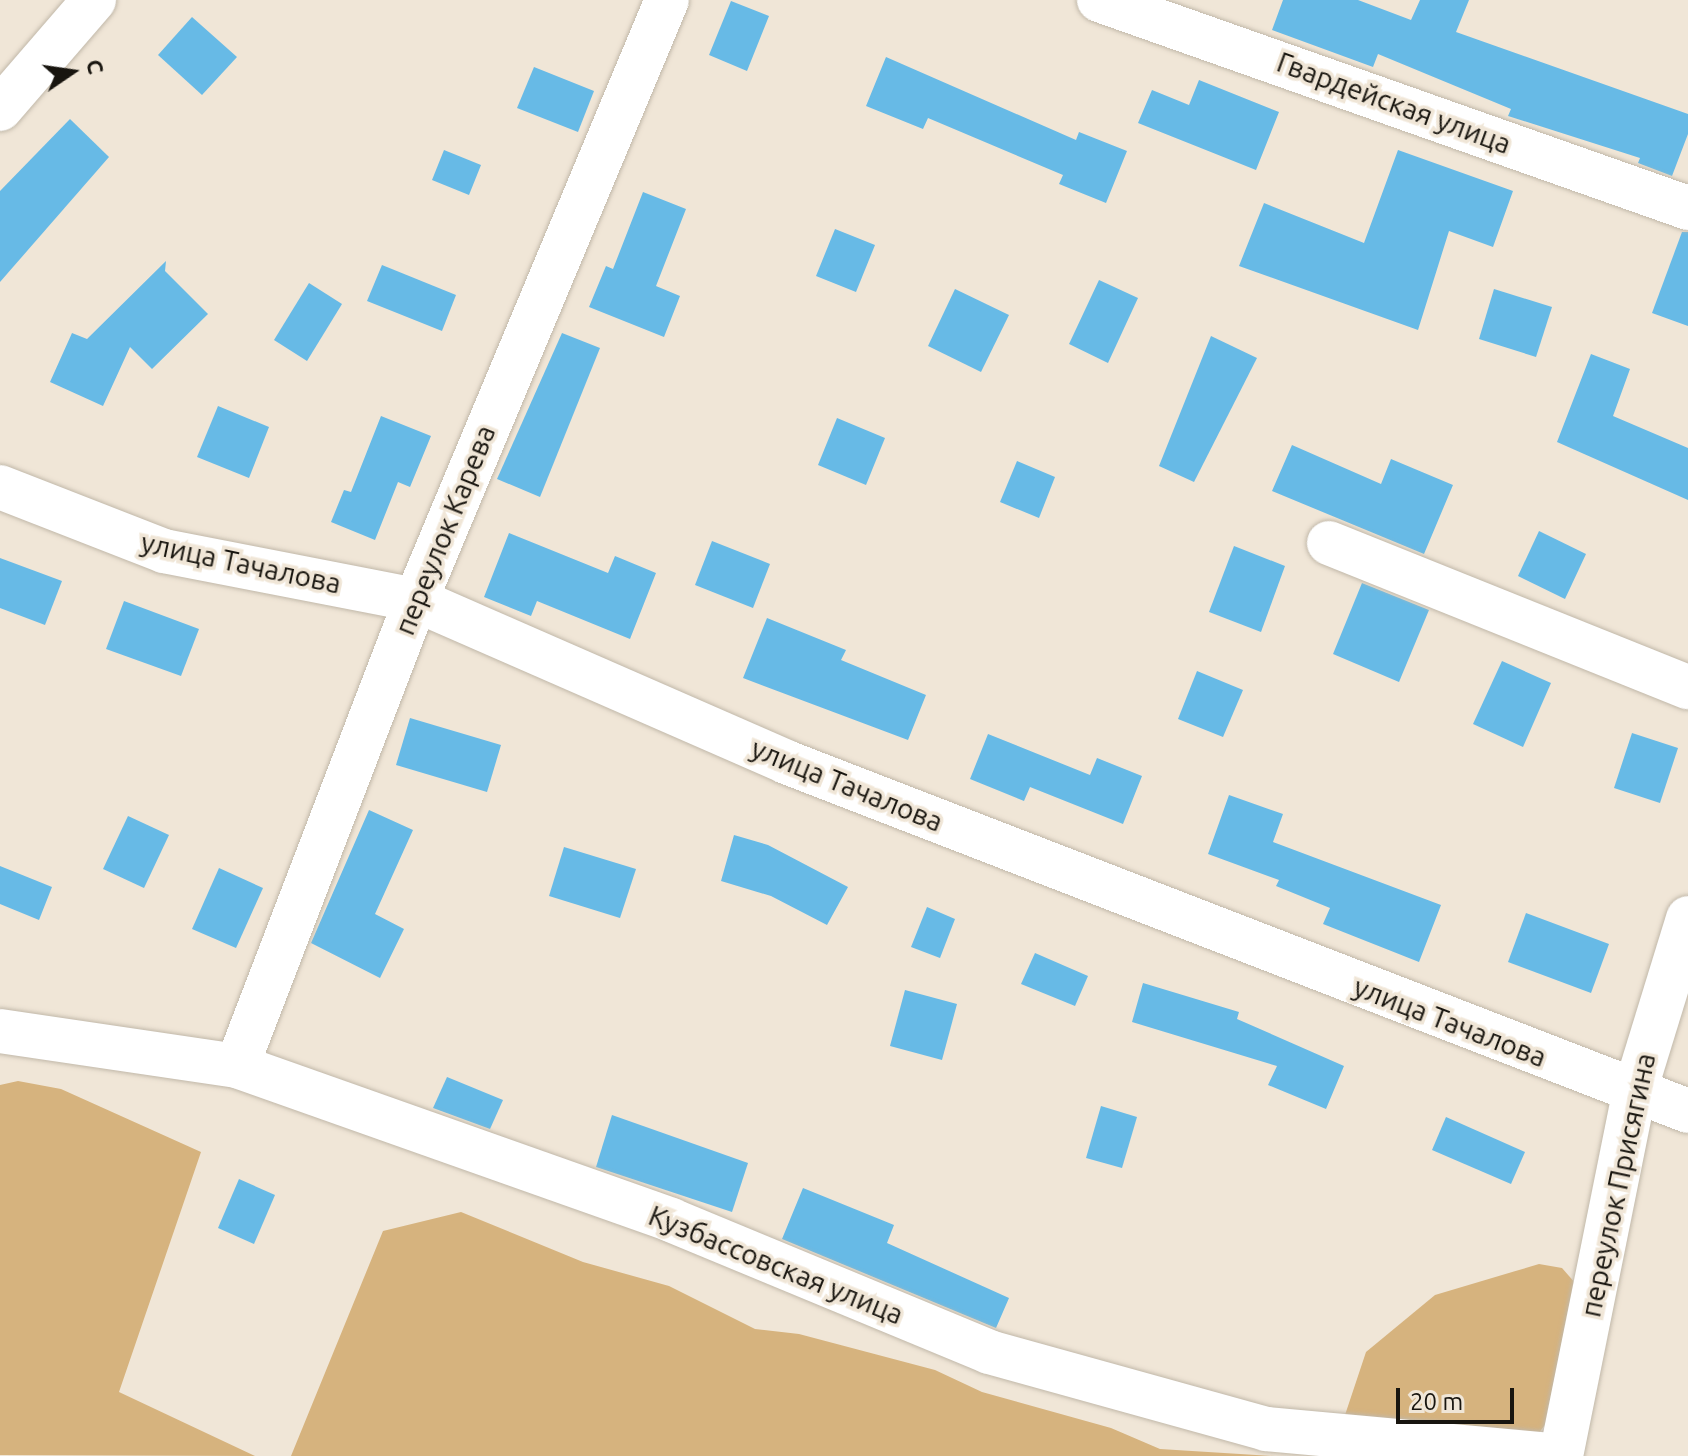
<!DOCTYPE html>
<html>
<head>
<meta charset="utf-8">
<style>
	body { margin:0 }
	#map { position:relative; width:1688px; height:1456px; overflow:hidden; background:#f0e6d7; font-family:Ubuntu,sans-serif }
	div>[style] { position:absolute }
	.green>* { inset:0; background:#d6b37e }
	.building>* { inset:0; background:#67bae6 }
	.roads { filter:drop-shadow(0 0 2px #c1b8a9) drop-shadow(0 0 2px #c1b8a9) }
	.minor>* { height:44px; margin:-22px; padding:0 22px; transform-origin:22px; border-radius:22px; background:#fff }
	span { translate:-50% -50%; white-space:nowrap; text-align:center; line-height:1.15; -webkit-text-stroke:7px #f0e6d7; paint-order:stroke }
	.street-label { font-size:28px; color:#18150f }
	.north { position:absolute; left:32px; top:32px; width:80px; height:80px; -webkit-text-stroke:6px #f0e6d7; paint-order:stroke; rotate:77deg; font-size:22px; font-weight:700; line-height:32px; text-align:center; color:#18150f }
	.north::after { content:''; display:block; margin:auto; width:28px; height:36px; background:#18150f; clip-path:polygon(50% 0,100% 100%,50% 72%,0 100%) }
	.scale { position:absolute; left:1396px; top:1388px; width:118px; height:36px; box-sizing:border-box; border:4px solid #18150f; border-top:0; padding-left:10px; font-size:24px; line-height:28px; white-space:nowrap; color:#18150f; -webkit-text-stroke:6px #f0e6d7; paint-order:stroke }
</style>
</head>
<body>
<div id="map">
	<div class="green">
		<i style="clip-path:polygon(18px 1081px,61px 1089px,201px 1152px,119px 1392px,255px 1456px,0 1455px,0 1085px)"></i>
		<i style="clip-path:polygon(461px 1212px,583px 1262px,669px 1286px,755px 1329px,799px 1334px,935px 1370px,982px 1392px,1111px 1428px,1160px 1449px,1274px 1456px,291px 1456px,383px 1231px)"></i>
		<i style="clip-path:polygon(1539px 1264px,1562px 1268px,1576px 1284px,1552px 1415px,1539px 1433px,1345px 1415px,1366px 1352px,1435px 1295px)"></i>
	</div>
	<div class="building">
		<i style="clip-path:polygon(1283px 0,1358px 0,1411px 20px,1420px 0,1469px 0,1456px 32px,1688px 114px,1688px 134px,1672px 176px,1638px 163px,1640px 158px,1508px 116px,1511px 109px,1378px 54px,1373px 67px,1272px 30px)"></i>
		<i style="clip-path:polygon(731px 1px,769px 16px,747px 71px,709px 55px)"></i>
		<i style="clip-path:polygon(192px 17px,237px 57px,202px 95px,158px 55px)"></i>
		<i style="clip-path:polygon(886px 57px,1076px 140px,1079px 132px,1127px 151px,1106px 203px,1059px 184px,1063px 175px,928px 118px,923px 129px,866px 106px)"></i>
		<i style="clip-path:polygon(534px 67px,594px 91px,578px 132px,517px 108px)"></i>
		<i style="clip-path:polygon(1199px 80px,1279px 112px,1256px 170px,1138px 123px,1152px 90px,1189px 105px)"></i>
		<i style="clip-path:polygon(70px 119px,109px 157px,0 282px,0 191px)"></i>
		<i style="clip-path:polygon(444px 150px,481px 165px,469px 195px,432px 180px)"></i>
		<i style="clip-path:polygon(1398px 150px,1513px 191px,1493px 247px,1449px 231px,1418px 330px,1239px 266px,1264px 203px,1364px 243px)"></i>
		<i style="clip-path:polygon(643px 192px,686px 209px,656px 286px,680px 296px,664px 337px,589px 307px,606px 266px,613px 269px)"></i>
		<i style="clip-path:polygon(835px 229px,875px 245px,856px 292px,816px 276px)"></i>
		<i style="clip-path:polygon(1682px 232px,1688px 232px,1688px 326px,1652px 313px)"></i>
		<i style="clip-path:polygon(166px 261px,165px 271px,208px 314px,152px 369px,130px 347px,103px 406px,50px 382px,72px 333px,87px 339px)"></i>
		<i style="clip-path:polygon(382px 265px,456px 295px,442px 331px,367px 301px)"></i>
		<i style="clip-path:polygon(1099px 280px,1138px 298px,1108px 363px,1069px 344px)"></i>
		<i style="clip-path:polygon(309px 283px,342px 304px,307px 361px,274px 340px)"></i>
		<i style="clip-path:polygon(955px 289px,1009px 315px,981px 372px,928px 346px)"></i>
		<i style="clip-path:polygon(1494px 289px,1552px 307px,1536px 357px,1479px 339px)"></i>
		<i style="clip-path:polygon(562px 333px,600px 348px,540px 497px,497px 479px)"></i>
		<i style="clip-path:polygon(1211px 336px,1257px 358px,1194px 482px,1159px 466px)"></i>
		<i style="clip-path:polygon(1591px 354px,1630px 369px,1613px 416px,1688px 448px,1688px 500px,1557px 442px)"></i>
		<i style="clip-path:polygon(218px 406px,269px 427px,249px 478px,197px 457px)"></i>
		<i style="clip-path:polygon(381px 416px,431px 436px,410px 487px,398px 482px,375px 540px,331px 522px,344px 490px,351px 492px)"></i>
		<i style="clip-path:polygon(837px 418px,885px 438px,866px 485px,818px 465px)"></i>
		<i style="clip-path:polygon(1292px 445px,1381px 484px,1391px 459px,1453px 485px,1424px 554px,1272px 491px)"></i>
		<i style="clip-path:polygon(1017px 461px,1055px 477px,1039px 518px,1000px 502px)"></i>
		<i style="clip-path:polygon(1539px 531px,1586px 554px,1565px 599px,1518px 576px)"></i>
		<i style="clip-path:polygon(509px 533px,608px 573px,615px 556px,656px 573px,630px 639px,537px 601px,531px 616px,484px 597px)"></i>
		<i style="clip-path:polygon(712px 541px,770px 564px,753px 608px,695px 585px)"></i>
		<i style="clip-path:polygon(1234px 546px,1285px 566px,1261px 632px,1209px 612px)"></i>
		<i style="clip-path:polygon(0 558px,62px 581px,45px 625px,0 608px)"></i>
		<i style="clip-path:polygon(1362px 583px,1429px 610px,1399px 682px,1333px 654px)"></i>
		<i style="clip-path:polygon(124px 601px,199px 629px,181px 676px,106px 649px)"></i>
		<i style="clip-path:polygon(767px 618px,846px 650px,841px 660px,926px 695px,908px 740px,743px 678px)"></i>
		<i style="clip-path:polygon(1502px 661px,1551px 683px,1523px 747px,1473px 724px)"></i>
		<i style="clip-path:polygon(1197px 671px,1243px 690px,1223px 737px,1178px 719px)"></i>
		<i style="clip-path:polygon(410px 718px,501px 745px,487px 792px,396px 765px)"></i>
		<i style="clip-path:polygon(1632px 733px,1678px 748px,1660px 803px,1614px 788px)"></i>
		<i style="clip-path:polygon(988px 734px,1090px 775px,1097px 758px,1142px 776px,1123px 824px,1030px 787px,1024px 801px,970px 779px)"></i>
		<i style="clip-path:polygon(1229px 795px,1283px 814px,1273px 842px,1441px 905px,1419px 962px,1323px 924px,1330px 908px,1276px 886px,1279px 880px,1208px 854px)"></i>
		<i style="clip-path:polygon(369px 810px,413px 830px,375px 914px,404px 929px,380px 978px,311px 943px)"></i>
		<i style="clip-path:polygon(128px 816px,169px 835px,144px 888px,103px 869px)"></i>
		<i style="clip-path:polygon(734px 835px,768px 845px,848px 887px,827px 925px,771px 896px,721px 881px)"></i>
		<i style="clip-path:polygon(564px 847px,636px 869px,620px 918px,549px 896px)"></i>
		<i style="clip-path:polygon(0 866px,52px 887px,39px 920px,0 904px)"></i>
		<i style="clip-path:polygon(219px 868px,263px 888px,236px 948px,192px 929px)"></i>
		<i style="clip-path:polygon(927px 907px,955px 919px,940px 958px,911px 947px)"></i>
		<i style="clip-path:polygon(1526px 913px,1609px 944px,1591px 993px,1508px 962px)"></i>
		<i style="clip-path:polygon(1035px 953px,1088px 976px,1075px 1006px,1021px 984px)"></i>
		<i style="clip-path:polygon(1143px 983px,1239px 1012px,1237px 1019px,1344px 1066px,1326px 1109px,1268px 1085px,1277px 1066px,1132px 1022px)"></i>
		<i style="clip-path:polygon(905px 990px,957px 1004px,942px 1060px,890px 1046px)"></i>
		<i style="clip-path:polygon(447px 1077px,503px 1100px,490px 1129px,433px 1108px)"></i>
		<i style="clip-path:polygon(1101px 1106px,1137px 1117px,1122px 1168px,1086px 1158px)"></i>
		<i style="clip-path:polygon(612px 1115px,748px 1163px,732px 1212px,596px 1167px)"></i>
		<i style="clip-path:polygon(1446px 1117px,1525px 1152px,1511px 1184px,1432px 1150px)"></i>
		<i style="clip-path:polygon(239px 1179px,275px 1195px,254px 1244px,218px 1228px)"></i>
		<i style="clip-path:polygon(803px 1188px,894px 1225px,887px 1243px,1009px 1298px,996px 1328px,782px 1239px)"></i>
	</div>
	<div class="roads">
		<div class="minor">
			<i style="left:1099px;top:0;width:625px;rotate:19.45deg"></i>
			<i style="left:0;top:109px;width:144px;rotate:-49.2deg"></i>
			<i style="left:0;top:487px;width:176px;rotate:21.3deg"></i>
			<i style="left:164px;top:551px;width:257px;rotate:11deg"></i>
			<i style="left:416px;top:600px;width:404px;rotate:23.6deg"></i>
			<i style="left:786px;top:762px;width:967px;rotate:21.15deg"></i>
			<i style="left:1329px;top:543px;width:387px;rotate:21.9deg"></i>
			<i style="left:0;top:1031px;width:240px;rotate:8.4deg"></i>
			<i style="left:237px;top:1066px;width:461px;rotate:19.5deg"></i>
			<i style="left:671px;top:1220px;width:344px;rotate:22.5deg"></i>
			<i style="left:989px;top:1352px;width:288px;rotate:15.5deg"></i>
			<i style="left:1266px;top:1429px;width:296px;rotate:5.2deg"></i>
			<i style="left:237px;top:1066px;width:499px;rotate:-69deg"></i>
			<i style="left:416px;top:600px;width:650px;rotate:-67.3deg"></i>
			<i style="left:1561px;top:1456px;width:369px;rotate:-78.6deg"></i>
			<i style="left:1634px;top:1094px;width:184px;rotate:-72.9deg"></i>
		</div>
	</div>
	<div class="street-label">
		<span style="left:1394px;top:103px;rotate:20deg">Гвардейская улица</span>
		<span style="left:445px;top:530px;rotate:-68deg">переулок Карева</span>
		<span style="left:241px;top:563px;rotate:12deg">улица Тачалова</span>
		<span style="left:847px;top:785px;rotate:22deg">улица Тачалова</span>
		<span style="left:1450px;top:1022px;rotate:21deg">улица Тачалова</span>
		<span style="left:1618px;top:1185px;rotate:-78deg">переулок Присягина</span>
		<span style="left:776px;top:1265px;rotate:22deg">Кузбассовская улица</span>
	</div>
	<div class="north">С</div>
	<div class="scale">20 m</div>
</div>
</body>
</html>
